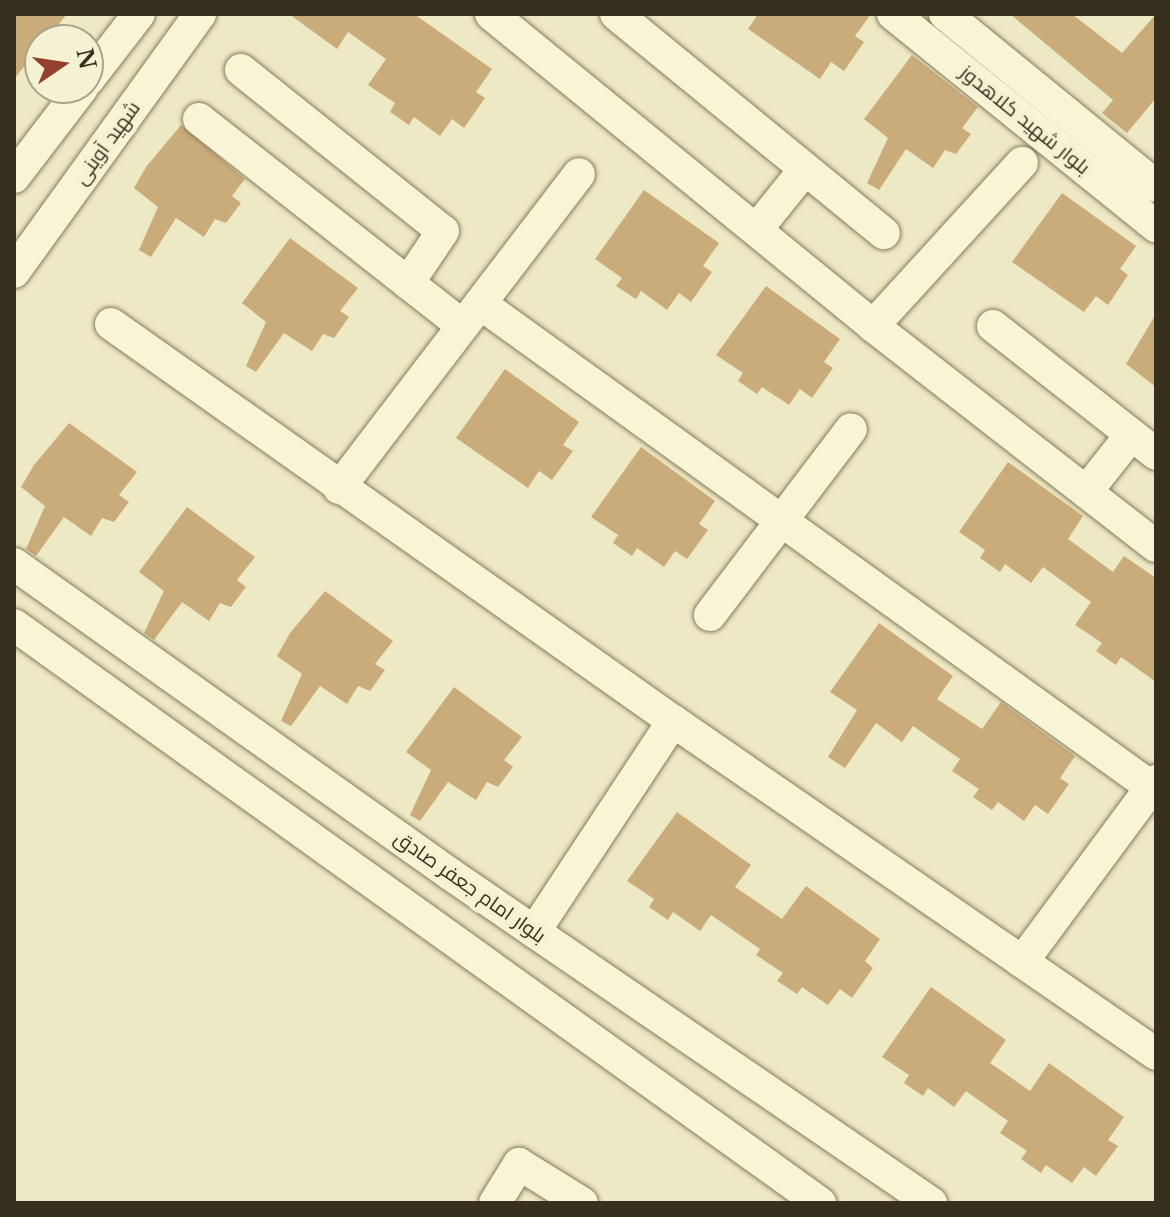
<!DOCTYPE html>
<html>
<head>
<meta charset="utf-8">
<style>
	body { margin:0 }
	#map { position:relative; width:1170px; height:1217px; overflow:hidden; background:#ede9c4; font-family:"Libre Baskerville",Cairo,serif }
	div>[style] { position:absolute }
	.building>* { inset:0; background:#caac7b }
	.roads { filter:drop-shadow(0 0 2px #877b5b) drop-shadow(0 0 2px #877b5b) }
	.minor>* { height:32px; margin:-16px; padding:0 16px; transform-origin:16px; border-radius:16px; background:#f8f5d7 }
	span { translate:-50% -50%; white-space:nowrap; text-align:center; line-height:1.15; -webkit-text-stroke:8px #f5f2d4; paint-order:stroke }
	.street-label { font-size:20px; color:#38301f }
	.frame { position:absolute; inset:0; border:16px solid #38301f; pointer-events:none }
	.north { position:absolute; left:24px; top:24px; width:80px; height:80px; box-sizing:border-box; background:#f5f2d4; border:2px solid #a9a48c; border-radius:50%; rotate:77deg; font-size:22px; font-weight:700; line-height:32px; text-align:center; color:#38301f }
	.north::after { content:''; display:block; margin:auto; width:28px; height:36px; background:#95402c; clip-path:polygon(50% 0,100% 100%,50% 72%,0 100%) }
</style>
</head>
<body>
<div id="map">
	<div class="building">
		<i style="clip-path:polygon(14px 14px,67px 14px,46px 40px,40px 40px,40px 47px,14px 79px)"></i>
		<i style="clip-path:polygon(289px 14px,414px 14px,492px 69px,476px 92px,485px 98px,464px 128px,452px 119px,440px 136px,414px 117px,409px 125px,390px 112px,395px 103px,368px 85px,386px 59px,348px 32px,337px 49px)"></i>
		<i style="clip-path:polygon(758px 14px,871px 14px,855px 36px,864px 42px,844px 71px,831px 62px,820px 79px,748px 29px)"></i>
		<i style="clip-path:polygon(1010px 14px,1072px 14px,1122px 53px,1156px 14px,1156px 98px,1127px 133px,1102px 113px,1113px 100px)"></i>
		<i style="clip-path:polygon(912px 55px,978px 107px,962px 128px,971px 134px,956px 154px,945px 150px,933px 168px,906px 149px,879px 190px,867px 183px,888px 138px,864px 119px)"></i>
		<i style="clip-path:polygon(181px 125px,245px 179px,232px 196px,241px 203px,226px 223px,215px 219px,204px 237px,176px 218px,151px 257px,139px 250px,158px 207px,134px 188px,146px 167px)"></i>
		<i style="clip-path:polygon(644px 190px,719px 243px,703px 266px,712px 272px,691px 302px,679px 293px,667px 310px,641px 291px,636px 299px,616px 286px,622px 278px,595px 259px)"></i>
		<i style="clip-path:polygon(1062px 193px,1136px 246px,1120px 269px,1128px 275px,1108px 305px,1096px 296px,1084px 312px,1012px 262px)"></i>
		<i style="clip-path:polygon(290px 238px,358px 288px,340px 311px,349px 317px,334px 338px,323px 334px,312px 351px,284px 333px,256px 372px,246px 366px,266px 322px,242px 303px)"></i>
		<i style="clip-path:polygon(766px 286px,840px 339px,824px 362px,833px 368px,812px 398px,800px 389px,789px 405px,762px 387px,757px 394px,738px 381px,743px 373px,716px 355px)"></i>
		<i style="clip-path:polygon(1156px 314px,1156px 387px,1126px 364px)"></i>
		<i style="clip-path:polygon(505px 369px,579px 422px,563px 445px,573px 451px,552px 480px,539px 471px,528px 488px,456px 438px)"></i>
		<i style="clip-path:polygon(69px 423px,137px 472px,119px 495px,129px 502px,114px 522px,102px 518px,91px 536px,64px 517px,36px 556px,26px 549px,45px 506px,21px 487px,34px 465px)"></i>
		<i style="clip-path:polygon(641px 447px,715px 501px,699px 524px,708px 530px,687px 559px,675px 551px,664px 567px,637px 548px,632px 556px,613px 543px,618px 535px,591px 517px)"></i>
		<i style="clip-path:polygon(1008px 462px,1083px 516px,1068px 539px,1113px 572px,1124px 556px,1156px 578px,1156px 682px,1121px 657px,1116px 665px,1096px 651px,1102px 643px,1075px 625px,1091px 602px,1043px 567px,1031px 583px,1005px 564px,1000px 572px,980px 558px,985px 550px,959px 532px)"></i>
		<i style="clip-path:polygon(187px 507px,255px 557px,237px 580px,246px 587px,231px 607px,220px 603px,209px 621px,182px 602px,154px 640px,144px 633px,164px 591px,139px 572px)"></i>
		<i style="clip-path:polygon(325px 591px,393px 641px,375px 664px,385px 670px,370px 691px,358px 686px,347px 704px,320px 686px,291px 726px,281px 721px,302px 674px,277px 656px,290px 633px)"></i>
		<i style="clip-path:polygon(879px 623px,953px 676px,937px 699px,982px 729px,1001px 702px,1075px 756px,1060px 778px,1069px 784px,1048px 814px,1035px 805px,1024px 821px,998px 802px,992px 810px,973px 797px,979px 789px,952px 771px,960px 759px,913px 726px,902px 742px,876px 723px,845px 768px,828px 757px,857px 710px,830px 692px)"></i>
		<i style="clip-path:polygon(454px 687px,522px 737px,504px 760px,513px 767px,498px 787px,487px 782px,476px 800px,448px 782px,420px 821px,410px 815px,431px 770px,406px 752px)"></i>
		<i style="clip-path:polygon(677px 812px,751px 865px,735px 887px,782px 919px,806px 886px,880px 939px,865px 961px,873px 968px,852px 998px,840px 989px,828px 1005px,802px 987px,797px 994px,777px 981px,783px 973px,756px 955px,760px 949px,711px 915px,700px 931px,673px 912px,668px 920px,649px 907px,654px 899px,627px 881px)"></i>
		<i style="clip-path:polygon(931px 987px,1006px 1040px,990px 1063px,1030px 1091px,1049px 1063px,1124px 1117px,1108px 1140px,1118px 1146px,1096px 1176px,1084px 1167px,1072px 1183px,1046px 1165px,1041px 1173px,1021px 1159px,1027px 1151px,1000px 1133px,1008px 1121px,966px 1091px,954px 1107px,928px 1088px,923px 1096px,904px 1083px,909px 1075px,882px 1057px)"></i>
	</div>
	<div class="roads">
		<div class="minor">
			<i style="left:491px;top:14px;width:493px;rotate:39.2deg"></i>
			<i style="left:873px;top:326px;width:358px;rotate:37.9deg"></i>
			<i style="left:616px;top:14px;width:346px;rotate:39.3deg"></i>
			<i style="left:893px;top:14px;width:338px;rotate:38.9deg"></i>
			<i style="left:945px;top:14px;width:272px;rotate:39.2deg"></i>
			<i style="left:241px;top:70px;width:258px;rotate:38.6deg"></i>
			<i style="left:443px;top:231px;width:63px;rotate:123.9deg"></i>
			<i style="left:88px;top:80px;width:83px;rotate:-52.3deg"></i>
			<i style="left:199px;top:119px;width:334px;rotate:38.1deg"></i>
			<i style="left:14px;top:177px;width:112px;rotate:-52.6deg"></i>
			<i style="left:757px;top:229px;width:77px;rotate:-51.3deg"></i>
			<i style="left:14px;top:272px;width:318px;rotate:-54.2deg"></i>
			<i style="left:481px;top:304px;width:826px;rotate:35.79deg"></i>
			<i style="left:111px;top:324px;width:688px;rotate:35.24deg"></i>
			<i style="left:873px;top:326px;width:221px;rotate:-47.6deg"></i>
			<i style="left:993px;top:326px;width:207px;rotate:38.1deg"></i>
			<i style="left:339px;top:488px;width:395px;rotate:-52.6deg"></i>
			<i style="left:1086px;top:492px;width:73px;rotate:-51.7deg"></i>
			<i style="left:14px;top:564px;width:535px;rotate:35.41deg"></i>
			<i style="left:450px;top:874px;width:583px;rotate:34.37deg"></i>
			<i style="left:710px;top:615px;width:233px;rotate:-52.8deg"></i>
			<i style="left:14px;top:625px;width:992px;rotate:35.65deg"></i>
			<i style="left:534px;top:932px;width:253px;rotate:-56.6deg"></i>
			<i style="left:673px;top:721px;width:587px;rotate:34.58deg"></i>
			<i style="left:1022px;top:962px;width:225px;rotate:-53.5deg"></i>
			<i style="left:495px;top:1203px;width:46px;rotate:-58.4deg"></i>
			<i style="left:519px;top:1164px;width:74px;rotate:31.8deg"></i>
		</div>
	</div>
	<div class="street-label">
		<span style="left:1025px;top:120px;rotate:39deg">بلوار شهید کلاهدوز</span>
		<span style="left:107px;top:143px;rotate:-54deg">شهید آوینی</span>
		<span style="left:470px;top:887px;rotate:35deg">بلوار امام جعفر صادق</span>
	</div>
	<div class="frame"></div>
	<div class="north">N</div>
</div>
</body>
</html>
